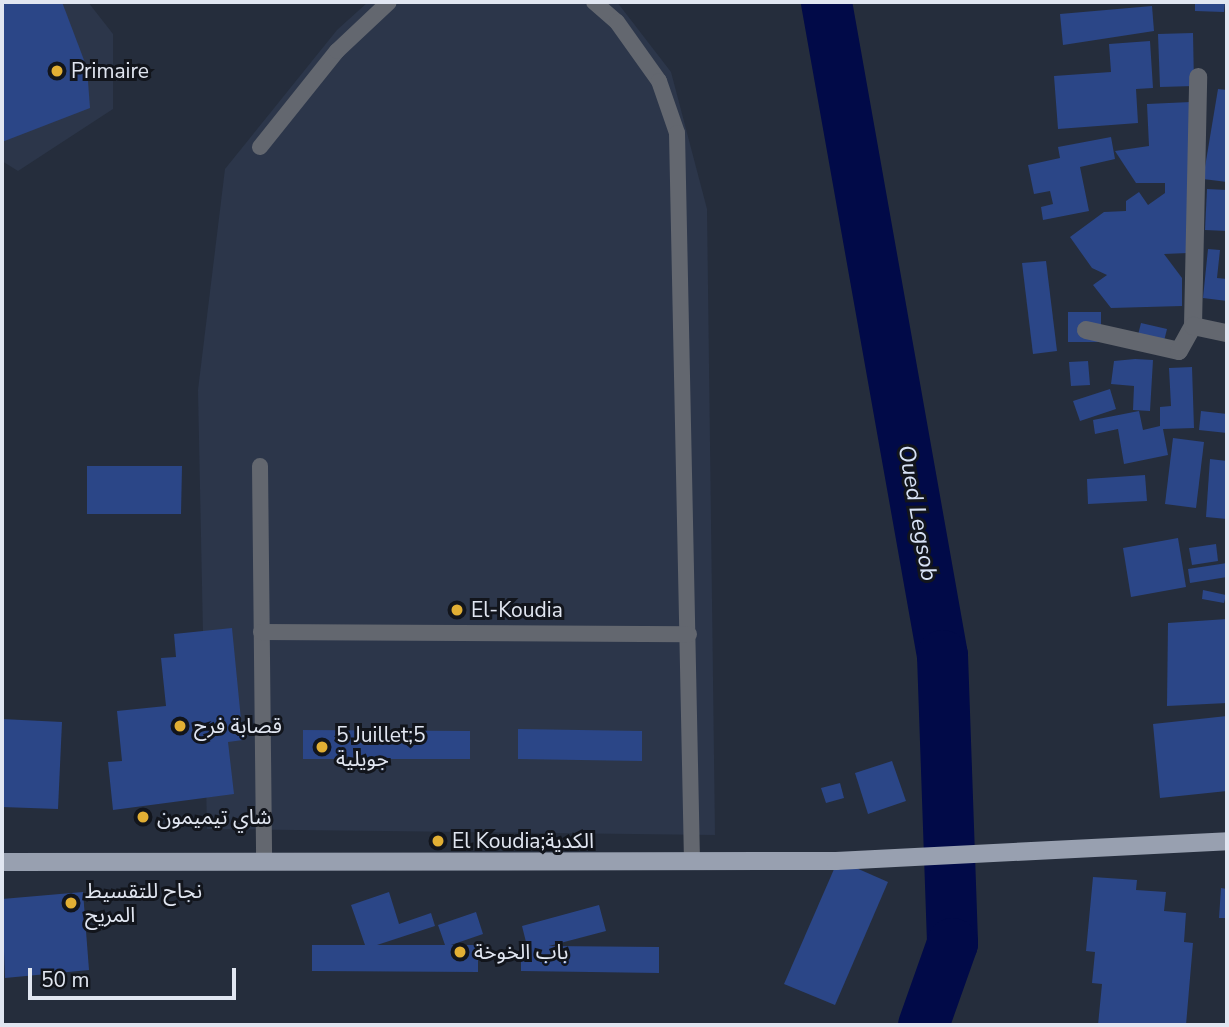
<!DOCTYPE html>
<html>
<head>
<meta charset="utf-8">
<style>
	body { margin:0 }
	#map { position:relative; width:1229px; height:1027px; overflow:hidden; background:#252d3c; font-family:"Nunito Sans","Noto Sans Arabic",sans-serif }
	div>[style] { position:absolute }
	.built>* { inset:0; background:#2c364a }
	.river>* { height:51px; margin:-25.5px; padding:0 25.5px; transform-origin:25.5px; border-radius:25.5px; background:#010a48 }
	.building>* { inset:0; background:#2b4687 }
	.service>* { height:16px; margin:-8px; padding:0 8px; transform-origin:8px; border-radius:8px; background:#63676f }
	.minor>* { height:18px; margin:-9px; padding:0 9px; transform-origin:9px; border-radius:9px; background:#63676f }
	.primary>* { height:18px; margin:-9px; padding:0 9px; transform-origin:9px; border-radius:9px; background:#98a0b0 }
	.dots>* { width:19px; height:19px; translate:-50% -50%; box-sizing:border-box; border:4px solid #12151c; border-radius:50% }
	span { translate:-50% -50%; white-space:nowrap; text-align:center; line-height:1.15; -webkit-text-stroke:6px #12151c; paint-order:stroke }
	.poi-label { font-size:21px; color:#e1e6f1 }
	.left { translate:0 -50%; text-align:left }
	.water-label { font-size:23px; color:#d8e2f6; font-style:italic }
	.frame { position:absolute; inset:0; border:4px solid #e1e6f1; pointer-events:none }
	.scale { position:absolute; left:28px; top:968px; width:208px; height:32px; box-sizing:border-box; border:4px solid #e1e6f1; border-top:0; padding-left:9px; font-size:21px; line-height:24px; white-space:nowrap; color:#e1e6f1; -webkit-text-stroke:5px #12151c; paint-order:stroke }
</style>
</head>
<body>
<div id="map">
	<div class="built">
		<i style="clip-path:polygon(2px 2px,88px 2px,113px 34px,113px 109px,18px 171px,2px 161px)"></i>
		<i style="clip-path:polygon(368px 2px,617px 2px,671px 72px,707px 209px,715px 835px,207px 829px,198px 390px,225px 169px,337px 30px)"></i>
	</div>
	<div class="river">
		<i style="left:826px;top:2px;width:663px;rotate:79.93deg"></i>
		<i style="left:942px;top:655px;width:288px;rotate:88deg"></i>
		<i style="left:952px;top:943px;width:87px;rotate:109.5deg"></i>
	</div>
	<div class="building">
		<i style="clip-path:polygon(11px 2px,62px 2px,87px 68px,90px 108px,2px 142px,2px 5px)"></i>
		<i style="clip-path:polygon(1195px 2px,1225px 2px,1224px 12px,1195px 11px)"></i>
		<i style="clip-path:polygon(1152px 6px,1154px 31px,1063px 45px,1060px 14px)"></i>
		<i style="clip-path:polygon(1193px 33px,1194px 86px,1160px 87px,1158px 34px)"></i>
		<i style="clip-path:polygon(1150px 41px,1153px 88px,1136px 89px,1138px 123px,1058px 129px,1054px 76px,1111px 72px,1109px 44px)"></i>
		<i style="clip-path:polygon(1218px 89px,1227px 90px,1227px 182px,1203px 179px)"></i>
		<i style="clip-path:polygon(1191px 102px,1188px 253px,1164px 254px,1182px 278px,1182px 306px,1111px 308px,1093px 285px,1107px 275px,1092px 268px,1070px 237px,1104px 212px,1126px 211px,1126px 201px,1139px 192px,1148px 205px,1165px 193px,1165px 183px,1136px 183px,1115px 151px,1149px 146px,1147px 104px)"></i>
		<i style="clip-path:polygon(1111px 137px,1115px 159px,1080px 167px,1089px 211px,1043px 220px,1041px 207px,1053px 204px,1050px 191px,1034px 194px,1028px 165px,1060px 158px,1058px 147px)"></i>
		<i style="clip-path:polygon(1207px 189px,1227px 190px,1227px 231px,1205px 230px)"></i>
		<i style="clip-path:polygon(1208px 249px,1220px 250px,1217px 278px,1227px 279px,1227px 301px,1203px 298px)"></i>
		<i style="clip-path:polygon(1046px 261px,1057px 351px,1033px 354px,1022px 263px)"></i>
		<i style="clip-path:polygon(1068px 312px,1101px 312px,1101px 342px,1068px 342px)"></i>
		<i style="clip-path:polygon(1141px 323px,1167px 329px,1163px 345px,1137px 339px)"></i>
		<i style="clip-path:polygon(1135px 359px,1153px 360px,1150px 411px,1133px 410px,1134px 386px,1111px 384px,1114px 361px)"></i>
		<i style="clip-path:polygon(1088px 361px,1090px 385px,1071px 386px,1069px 362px)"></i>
		<i style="clip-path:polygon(1192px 367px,1194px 428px,1163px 429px,1168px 455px,1124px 464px,1118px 429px,1095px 434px,1093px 420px,1139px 411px,1143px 430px,1160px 426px,1160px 407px,1171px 406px,1169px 368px)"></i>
		<i style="clip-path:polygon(1110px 389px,1116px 409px,1080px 421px,1073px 401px)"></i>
		<i style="clip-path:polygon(1201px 411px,1227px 414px,1227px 433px,1199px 430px)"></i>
		<i style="clip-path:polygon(1173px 438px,1204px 442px,1196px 508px,1165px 504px)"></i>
		<i style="clip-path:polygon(1210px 459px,1227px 461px,1227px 519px,1206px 517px)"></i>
		<i style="clip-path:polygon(87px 466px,182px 466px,181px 514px,87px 514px)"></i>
		<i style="clip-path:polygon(1145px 475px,1147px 501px,1088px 504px,1087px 479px)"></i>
		<i style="clip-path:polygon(1178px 538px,1186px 587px,1131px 597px,1123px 548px)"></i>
		<i style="clip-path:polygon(1216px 544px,1218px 561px,1192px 565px,1189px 548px)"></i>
		<i style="clip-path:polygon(1227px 563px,1227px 577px,1190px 583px,1188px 569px)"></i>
		<i style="clip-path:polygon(1203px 590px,1226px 595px,1224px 603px,1202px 599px)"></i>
		<i style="clip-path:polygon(1227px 619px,1227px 703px,1167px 706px,1168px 623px)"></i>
		<i style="clip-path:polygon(232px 628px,243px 740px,228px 742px,234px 794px,113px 810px,108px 762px,122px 761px,117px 711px,166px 706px,161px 658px,176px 657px,174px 634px)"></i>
		<i style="clip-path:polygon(1227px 716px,1227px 791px,1160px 798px,1153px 724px)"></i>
		<i style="clip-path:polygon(2px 719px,62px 722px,58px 809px,2px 807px)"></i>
		<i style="clip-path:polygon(518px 729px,642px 731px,642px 761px,518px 759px)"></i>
		<i style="clip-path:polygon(303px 730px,470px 731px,470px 759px,303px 759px)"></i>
		<i style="clip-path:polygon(892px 761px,906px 801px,868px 814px,855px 773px)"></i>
		<i style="clip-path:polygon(840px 783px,844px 798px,826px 803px,821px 788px)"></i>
		<i style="clip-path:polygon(838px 860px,888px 882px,835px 1005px,784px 984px)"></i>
		<i style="clip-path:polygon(1093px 877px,1137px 880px,1136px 890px,1166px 892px,1164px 911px,1186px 913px,1184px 942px,1193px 943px,1186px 1025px,1098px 1025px,1102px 984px,1092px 983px,1095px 952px,1086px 951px)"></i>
		<i style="clip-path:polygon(1221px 888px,1227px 889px,1227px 918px,1219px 918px)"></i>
		<i style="clip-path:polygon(83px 892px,89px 970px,5px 978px,2px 899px)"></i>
		<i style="clip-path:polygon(389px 892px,399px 924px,431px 913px,435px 926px,377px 945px,445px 945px,438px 925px,476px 912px,483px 934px,451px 945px,478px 945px,478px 972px,312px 971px,312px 945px,365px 945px,351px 905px)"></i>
		<i style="clip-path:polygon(599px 905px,606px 931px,549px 946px,659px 947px,659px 973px,521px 971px,521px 946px,527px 946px,522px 926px)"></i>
	</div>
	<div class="service">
		<i style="left:594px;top:2px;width:30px;rotate:41deg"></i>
		<i style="left:617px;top:22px;width:72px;rotate:54.6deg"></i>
		<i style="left:659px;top:81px;width:55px;rotate:70.9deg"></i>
		<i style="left:677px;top:133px;width:728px;rotate:88.82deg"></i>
		<i style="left:260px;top:147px;width:123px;rotate:-51.3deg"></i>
		<i style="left:337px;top:51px;width:71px;rotate:-43.3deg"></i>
		<i style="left:260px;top:466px;width:393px;rotate:89.4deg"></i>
		<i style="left:261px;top:632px;width:428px;rotate:0.3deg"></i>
	</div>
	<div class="minor">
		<i style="left:1193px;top:326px;width:249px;rotate:-88.8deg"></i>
		<i style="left:1086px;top:330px;width:95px;rotate:12.7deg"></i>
		<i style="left:1179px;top:351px;width:29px;rotate:-61deg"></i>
		<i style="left:1193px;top:326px;width:35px;rotate:12deg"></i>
	</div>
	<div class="primary">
		<i style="left:2px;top:862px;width:834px;rotate:-0.07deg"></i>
		<i style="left:836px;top:861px;width:392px;rotate:-2.9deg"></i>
	</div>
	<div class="dots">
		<i style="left:57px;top:71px;background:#e2af34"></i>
		<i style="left:457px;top:610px;background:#e2af34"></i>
		<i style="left:180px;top:726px;background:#e2af34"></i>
		<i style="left:322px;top:747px;background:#e2af34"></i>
		<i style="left:143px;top:817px;background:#e2af34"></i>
		<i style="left:438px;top:841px;background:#e2af34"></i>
		<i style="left:71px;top:903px;background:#e2af34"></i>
		<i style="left:460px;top:952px;background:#e2af34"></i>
	</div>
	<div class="poi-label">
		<span class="left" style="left:71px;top:71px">Primaire</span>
		<span class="left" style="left:471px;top:610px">El-Koudia</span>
		<span class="left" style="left:194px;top:726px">قصابة فرح</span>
		<span class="left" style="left:336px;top:747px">5 Juillet;5<br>جويلية</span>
		<span class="left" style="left:157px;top:817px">شاي تيميمون</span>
		<span class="left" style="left:452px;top:841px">El Koudia;الكدية</span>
		<span class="left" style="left:85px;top:903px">نجاح للتقسيط<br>المريح</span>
		<span class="left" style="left:474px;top:952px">باب الخوخة</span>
	</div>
	<div class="water-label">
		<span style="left:917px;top:513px;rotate:80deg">Oued Legsob</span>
	</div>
	<div class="frame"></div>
	<div class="scale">50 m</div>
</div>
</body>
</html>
